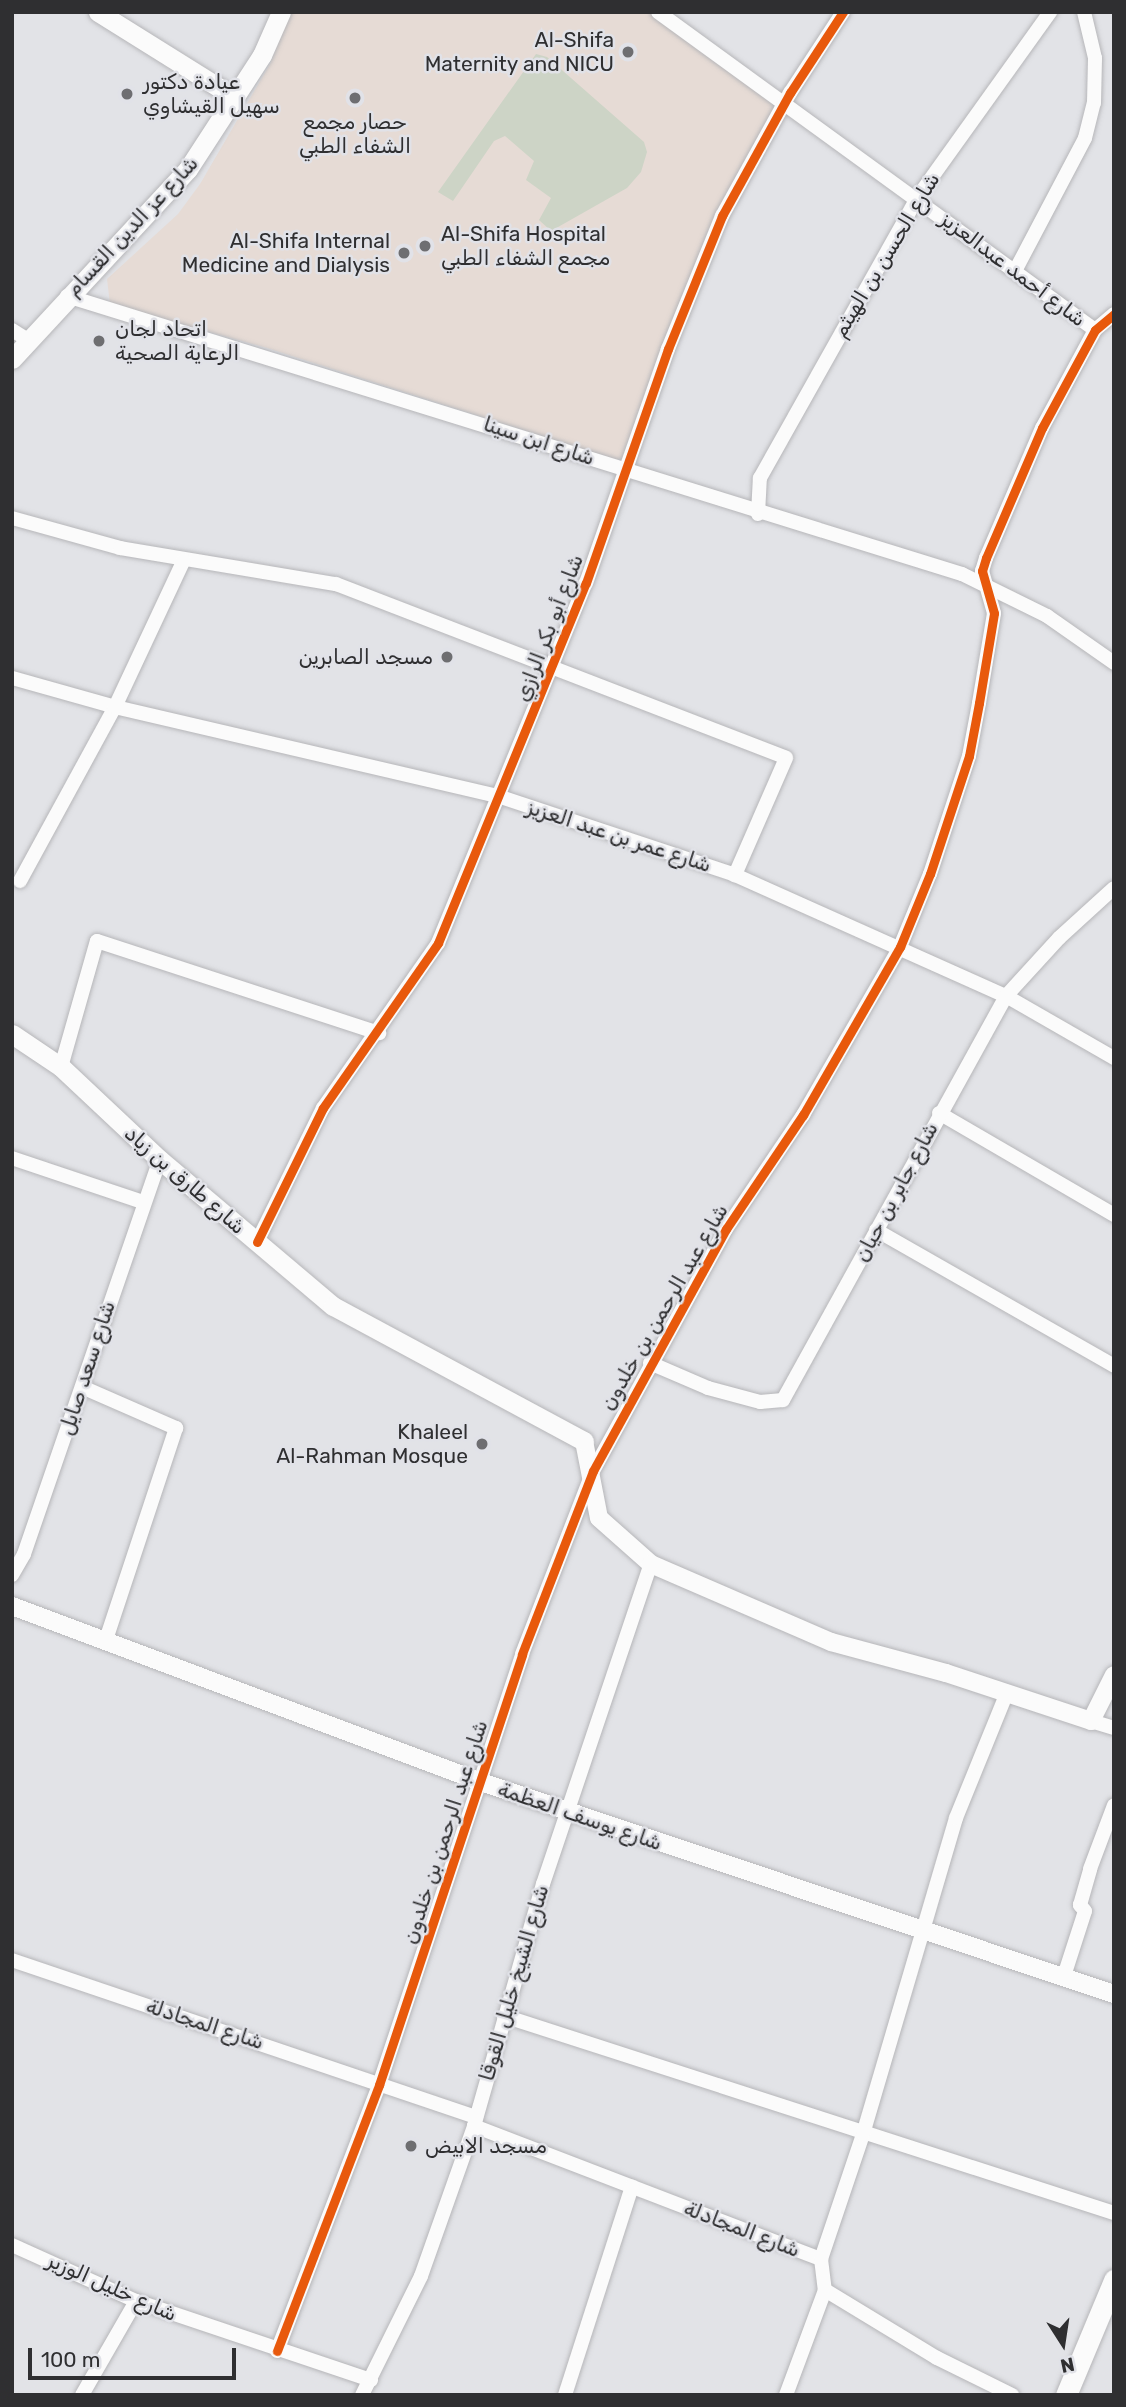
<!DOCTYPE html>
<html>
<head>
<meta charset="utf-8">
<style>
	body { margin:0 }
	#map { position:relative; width:1126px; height:2407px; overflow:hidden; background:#e2e3e7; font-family:Rubik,Cairo,sans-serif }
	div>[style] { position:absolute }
	.medical>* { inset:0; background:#e6dbd5 }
	.green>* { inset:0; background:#cdd4c6 }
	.roads { filter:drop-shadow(0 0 2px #b6b6b9) drop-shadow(0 0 2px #b6b6b9) }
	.minor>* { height:14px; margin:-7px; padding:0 7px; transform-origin:7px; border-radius:7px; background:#fbfbfb }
	.tertiary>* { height:18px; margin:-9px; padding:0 9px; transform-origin:9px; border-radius:9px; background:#fbfbfb }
	.secondary>* { height:19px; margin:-9.5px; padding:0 9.5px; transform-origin:9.5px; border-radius:9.5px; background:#fbfbfb }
	.primary>* { height:21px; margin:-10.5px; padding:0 10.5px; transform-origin:10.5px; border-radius:10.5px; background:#fbfbfb }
	.cycleway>* { height:9px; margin:-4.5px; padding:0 4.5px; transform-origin:4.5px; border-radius:4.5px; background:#e8590c }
	.dots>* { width:19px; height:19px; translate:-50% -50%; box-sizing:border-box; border:4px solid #e1e2e8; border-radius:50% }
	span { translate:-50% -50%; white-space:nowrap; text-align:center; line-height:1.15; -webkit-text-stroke:5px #e1e2e8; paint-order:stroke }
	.poi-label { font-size:21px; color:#2f2f31 }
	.right { translate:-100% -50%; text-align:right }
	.left { translate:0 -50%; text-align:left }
	.street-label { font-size:21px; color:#2f2f31 }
	.frame { position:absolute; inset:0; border:14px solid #2f2f31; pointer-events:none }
	.north { position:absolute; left:1028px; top:2309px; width:70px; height:70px; -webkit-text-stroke:5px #e1e2e8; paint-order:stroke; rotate:168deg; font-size:19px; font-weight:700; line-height:28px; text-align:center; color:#2f2f31 }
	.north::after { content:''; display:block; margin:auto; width:24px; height:32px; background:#2f2f31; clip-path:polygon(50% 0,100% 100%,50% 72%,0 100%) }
	.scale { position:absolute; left:28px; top:2348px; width:208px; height:32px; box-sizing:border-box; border:4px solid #2f2f31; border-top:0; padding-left:9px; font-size:21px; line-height:24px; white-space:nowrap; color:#2f2f31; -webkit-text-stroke:5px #e1e2e8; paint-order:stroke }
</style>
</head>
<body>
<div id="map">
	<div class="medical">
		<i style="clip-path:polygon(291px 12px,650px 12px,776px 106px,629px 453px,617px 460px,267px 348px,110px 304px,107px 279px,178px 214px,200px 184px,270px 64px)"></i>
	</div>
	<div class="green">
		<i style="clip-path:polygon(536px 54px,547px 57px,644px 142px,647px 152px,641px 172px,627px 188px,551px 231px,539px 220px,551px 198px,526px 180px,534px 161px,505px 136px,494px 141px,453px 201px,438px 192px)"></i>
	</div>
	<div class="roads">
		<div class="minor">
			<i style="left:658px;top:12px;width:540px;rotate:36.04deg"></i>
			<i style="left:1015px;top:271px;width:150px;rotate:-62.2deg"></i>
			<i style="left:1085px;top:138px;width:36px;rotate:-76deg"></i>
			<i style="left:1094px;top:103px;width:45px;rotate:-88.7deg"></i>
			<i style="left:1095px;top:58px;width:47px;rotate:-103.4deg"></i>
			<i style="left:67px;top:296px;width:937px;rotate:17.26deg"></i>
			<i style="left:962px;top:574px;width:95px;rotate:26.3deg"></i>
			<i style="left:1047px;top:616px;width:82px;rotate:35deg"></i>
			<i style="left:12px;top:330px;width:19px;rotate:32deg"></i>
			<i style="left:758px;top:514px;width:36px;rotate:-87deg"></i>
			<i style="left:760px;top:478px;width:321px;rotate:-60.7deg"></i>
			<i style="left:917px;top:198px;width:229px;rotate:-54.4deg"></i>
			<i style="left:12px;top:518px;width:112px;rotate:15.5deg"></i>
			<i style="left:120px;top:548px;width:219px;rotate:9.5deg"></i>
			<i style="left:336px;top:584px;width:482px;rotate:21.1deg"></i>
			<i style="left:786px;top:758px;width:128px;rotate:113.6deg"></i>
			<i style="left:12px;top:678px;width:107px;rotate:15.7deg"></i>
			<i style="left:115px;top:707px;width:396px;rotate:13.1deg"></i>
			<i style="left:501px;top:797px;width:247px;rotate:18.4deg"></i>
			<i style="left:735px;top:875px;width:297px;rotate:24.1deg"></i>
			<i style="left:1006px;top:996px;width:125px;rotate:29.9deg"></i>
			<i style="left:20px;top:881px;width:198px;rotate:-61.4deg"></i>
			<i style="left:115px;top:707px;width:162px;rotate:-64.9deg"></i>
			<i style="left:61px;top:1067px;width:131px;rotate:-74.1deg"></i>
			<i style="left:97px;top:941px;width:297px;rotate:18.1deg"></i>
			<i style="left:939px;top:1113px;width:203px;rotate:30.2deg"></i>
			<i style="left:12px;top:1158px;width:138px;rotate:18.6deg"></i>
			<i style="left:876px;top:1230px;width:274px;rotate:29.7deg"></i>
			<i style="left:257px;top:1242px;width:149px;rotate:-63.8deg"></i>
			<i style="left:323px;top:1108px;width:201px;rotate:-55.1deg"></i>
			<i style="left:438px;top:943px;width:389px;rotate:-67.7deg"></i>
			<i style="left:586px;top:583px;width:248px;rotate:-70.7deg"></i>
			<i style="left:668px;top:349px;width:144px;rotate:-67.9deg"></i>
			<i style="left:722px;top:216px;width:141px;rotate:-61.1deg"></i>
			<i style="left:790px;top:93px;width:97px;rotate:-56.8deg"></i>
			<i style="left:650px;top:1363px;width:63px;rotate:23.3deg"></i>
			<i style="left:708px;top:1388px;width:54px;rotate:15.1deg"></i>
			<i style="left:760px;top:1402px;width:23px;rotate:-5deg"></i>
			<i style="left:783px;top:1400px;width:461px;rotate:-61.1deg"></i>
			<i style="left:1006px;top:996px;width:79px;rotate:-47.6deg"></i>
			<i style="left:1059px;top:938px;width:74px;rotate:-42.3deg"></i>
			<i style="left:82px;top:1387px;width:103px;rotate:23.6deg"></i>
			<i style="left:176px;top:1428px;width:226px;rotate:108.3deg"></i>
			<i style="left:12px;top:1575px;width:24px;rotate:-60deg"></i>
			<i style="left:24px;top:1554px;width:417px;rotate:-71deg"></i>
			<i style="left:1091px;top:1721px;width:24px;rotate:17deg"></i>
			<i style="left:12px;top:1960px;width:490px;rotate:18.7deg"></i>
			<i style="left:1064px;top:1976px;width:68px;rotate:-72.1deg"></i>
			<i style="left:1085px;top:1911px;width:8px;rotate:-130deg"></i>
			<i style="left:1080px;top:1905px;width:37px;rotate:-74deg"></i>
			<i style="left:1090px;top:1869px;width:68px;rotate:-69.4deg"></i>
			<i style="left:504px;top:2016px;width:641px;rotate:17.9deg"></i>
			<i style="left:474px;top:2126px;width:372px;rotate:21deg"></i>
			<i style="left:821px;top:2259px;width:31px;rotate:83deg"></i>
			<i style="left:825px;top:2290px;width:131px;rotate:31.3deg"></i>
			<i style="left:937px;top:2358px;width:84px;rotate:26.3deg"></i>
			<i style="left:12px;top:2245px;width:136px;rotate:24.3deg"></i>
			<i style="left:136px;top:2301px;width:248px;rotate:18.6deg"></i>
			<i style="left:821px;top:2259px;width:132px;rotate:-71.4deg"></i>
			<i style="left:863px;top:2134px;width:329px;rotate:-73.6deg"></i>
			<i style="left:956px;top:1818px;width:133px;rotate:-67.9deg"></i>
			<i style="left:277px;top:2351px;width:285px;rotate:-69deg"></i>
			<i style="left:379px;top:2085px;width:454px;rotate:-71.6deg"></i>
			<i style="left:522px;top:1654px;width:196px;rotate:-68.8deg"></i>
			<i style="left:593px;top:1471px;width:276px;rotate:-61.2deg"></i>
			<i style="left:726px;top:1229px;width:138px;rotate:-56deg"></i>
			<i style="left:803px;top:1115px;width:194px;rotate:-60deg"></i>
			<i style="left:900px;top:947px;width:79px;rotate:-67.7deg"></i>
			<i style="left:930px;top:874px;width:124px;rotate:-71.7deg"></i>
			<i style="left:969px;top:756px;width:54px;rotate:-79.3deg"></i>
			<i style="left:979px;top:703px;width:91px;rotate:-80.5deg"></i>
			<i style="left:994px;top:613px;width:44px;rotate:-105.9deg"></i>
			<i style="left:982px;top:571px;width:14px;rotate:-73deg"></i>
			<i style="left:986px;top:558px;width:142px;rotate:-66.7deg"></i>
			<i style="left:1042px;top:428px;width:111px;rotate:-61.6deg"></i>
			<i style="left:1095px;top:330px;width:25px;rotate:-40deg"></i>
			<i style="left:82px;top:2395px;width:108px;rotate:-60.1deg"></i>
			<i style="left:362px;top:2395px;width:133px;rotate:-63.6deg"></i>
			<i style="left:421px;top:2276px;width:159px;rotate:-70.5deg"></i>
			<i style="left:474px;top:2126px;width:252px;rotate:-74.1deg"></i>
			<i style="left:543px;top:1884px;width:338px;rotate:-71.4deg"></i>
			<i style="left:565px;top:2395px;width:219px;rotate:-72.2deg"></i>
			<i style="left:786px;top:2395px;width:112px;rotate:-69.6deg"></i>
		</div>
		<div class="tertiary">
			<i style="left:584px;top:1441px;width:78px;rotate:79deg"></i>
			<i style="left:599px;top:1518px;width:69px;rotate:41.5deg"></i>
			<i style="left:651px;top:1564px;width:196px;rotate:23.4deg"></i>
			<i style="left:831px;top:1642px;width:119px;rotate:15.1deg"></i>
			<i style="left:946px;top:1673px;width:153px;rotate:18.3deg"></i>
			<i style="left:1091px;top:1721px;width:51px;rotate:-63.4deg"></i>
			<i style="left:12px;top:1606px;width:501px;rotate:20.57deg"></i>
			<i style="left:481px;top:1782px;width:668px;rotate:18.52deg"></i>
		</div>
		<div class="secondary">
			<i style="left:98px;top:12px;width:160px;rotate:32deg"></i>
			<i style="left:12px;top:359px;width:259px;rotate:-47.2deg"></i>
			<i style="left:188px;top:169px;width:136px;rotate:-57deg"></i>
			<i style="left:262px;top:55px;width:47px;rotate:-66.2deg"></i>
			<i style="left:12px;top:1034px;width:59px;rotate:34deg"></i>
			<i style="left:61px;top:1067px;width:136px;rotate:43.2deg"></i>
			<i style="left:160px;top:1160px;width:226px;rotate:40.2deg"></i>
			<i style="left:333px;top:1306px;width:285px;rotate:28.3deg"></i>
		</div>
		<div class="primary">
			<i style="left:1066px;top:2395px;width:125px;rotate:-67.3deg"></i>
		</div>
	</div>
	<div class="cycleway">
		<i style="left:257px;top:1242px;width:149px;rotate:-63.8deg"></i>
		<i style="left:323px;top:1108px;width:201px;rotate:-55.1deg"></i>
		<i style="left:438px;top:943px;width:389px;rotate:-67.7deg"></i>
		<i style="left:586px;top:583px;width:248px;rotate:-70.7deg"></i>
		<i style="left:668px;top:349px;width:144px;rotate:-67.9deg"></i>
		<i style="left:722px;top:216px;width:141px;rotate:-61.1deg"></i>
		<i style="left:790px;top:93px;width:97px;rotate:-56.8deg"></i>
		<i style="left:277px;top:2351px;width:285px;rotate:-69deg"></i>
		<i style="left:379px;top:2085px;width:454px;rotate:-71.6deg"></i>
		<i style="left:522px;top:1654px;width:196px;rotate:-68.8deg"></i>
		<i style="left:593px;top:1471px;width:276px;rotate:-61.2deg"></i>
		<i style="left:726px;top:1229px;width:138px;rotate:-56deg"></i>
		<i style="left:803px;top:1115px;width:194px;rotate:-60deg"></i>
		<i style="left:900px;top:947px;width:79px;rotate:-67.7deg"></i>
		<i style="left:930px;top:874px;width:124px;rotate:-71.7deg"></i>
		<i style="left:969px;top:756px;width:54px;rotate:-79.3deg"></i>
		<i style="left:979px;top:703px;width:91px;rotate:-80.5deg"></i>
		<i style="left:994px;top:613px;width:44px;rotate:-105.9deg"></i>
		<i style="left:982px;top:571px;width:14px;rotate:-73deg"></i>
		<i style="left:986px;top:558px;width:142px;rotate:-66.7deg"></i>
		<i style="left:1042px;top:428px;width:111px;rotate:-61.6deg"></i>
		<i style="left:1095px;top:330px;width:25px;rotate:-40deg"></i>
	</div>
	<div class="dots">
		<i style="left:628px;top:52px;background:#6e6e71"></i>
		<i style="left:127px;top:94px;background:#6e6e71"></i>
		<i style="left:355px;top:98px;background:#6e6e71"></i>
		<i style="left:425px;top:246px;background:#6e6e71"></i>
		<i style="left:404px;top:253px;background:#6e6e71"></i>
		<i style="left:99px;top:341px;background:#6e6e71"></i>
		<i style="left:447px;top:657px;background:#6e6e71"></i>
		<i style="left:482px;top:1444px;background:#6e6e71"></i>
		<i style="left:411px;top:2146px;background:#6e6e71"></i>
	</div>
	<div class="poi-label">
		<span class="right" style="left:614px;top:52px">Al-Shifa<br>Maternity and NICU</span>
		<span class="left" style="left:143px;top:94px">عيادة دكتور<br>سهيل القيشاوي</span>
		<span style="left:355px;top:134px">حصار مجمع<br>الشفاء الطبي</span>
		<span class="left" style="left:441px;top:246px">Al-Shifa Hospital<br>مجمع الشفاء الطبي</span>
		<span class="right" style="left:390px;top:253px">Al-Shifa Internal<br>Medicine and Dialysis</span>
		<span class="left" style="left:115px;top:341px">اتحاد لجان<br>الرعاية الصحية</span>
		<span class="right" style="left:433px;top:657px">مسجد الصابرين</span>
		<span class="right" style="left:468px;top:1444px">Khaleel<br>Al-Rahman Mosque</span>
		<span class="left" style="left:425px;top:2146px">مسجد الابيض</span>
	</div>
	<div class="street-label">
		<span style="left:132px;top:226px;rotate:-47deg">شارع عز الدين القسام</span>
		<span style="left:886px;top:255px;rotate:-59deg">شارع الحسن بن الهيثم</span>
		<span style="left:1013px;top:269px;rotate:37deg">شارع أحمد عبدالعزيز</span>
		<span style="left:539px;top:441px;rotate:18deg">شارع ابن سينا</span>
		<span style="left:549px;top:628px;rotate:-69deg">شارع أبو بكر الرازي</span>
		<span style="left:619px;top:836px;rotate:18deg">شارع عمر بن عبد العزيز</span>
		<span style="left:185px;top:1180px;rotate:41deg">شارع طارق بن زياد</span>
		<span style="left:896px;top:1192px;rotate:-62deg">شارع جابر بن حيان</span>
		<span style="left:664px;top:1307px;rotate:-60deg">شارع عبد الرحمن بن خلدون</span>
		<span style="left:87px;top:1368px;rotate:-72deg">شارع سعد صايل</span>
		<span style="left:580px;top:1816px;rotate:19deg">شارع يوسف العظمة</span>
		<span style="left:445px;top:1832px;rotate:-72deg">شارع عبد الرحمن بن خلدون</span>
		<span style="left:514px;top:1983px;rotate:-74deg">شارع الشيخ خليل القوقا</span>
		<span style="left:205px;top:2024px;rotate:18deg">شارع المجادلة</span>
		<span style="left:742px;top:2229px;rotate:21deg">شارع المجادلة</span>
		<span style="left:112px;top:2287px;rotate:24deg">شارع خليل الوزير</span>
	</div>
	<div class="frame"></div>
	<div class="north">N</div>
	<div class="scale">100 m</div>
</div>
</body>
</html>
